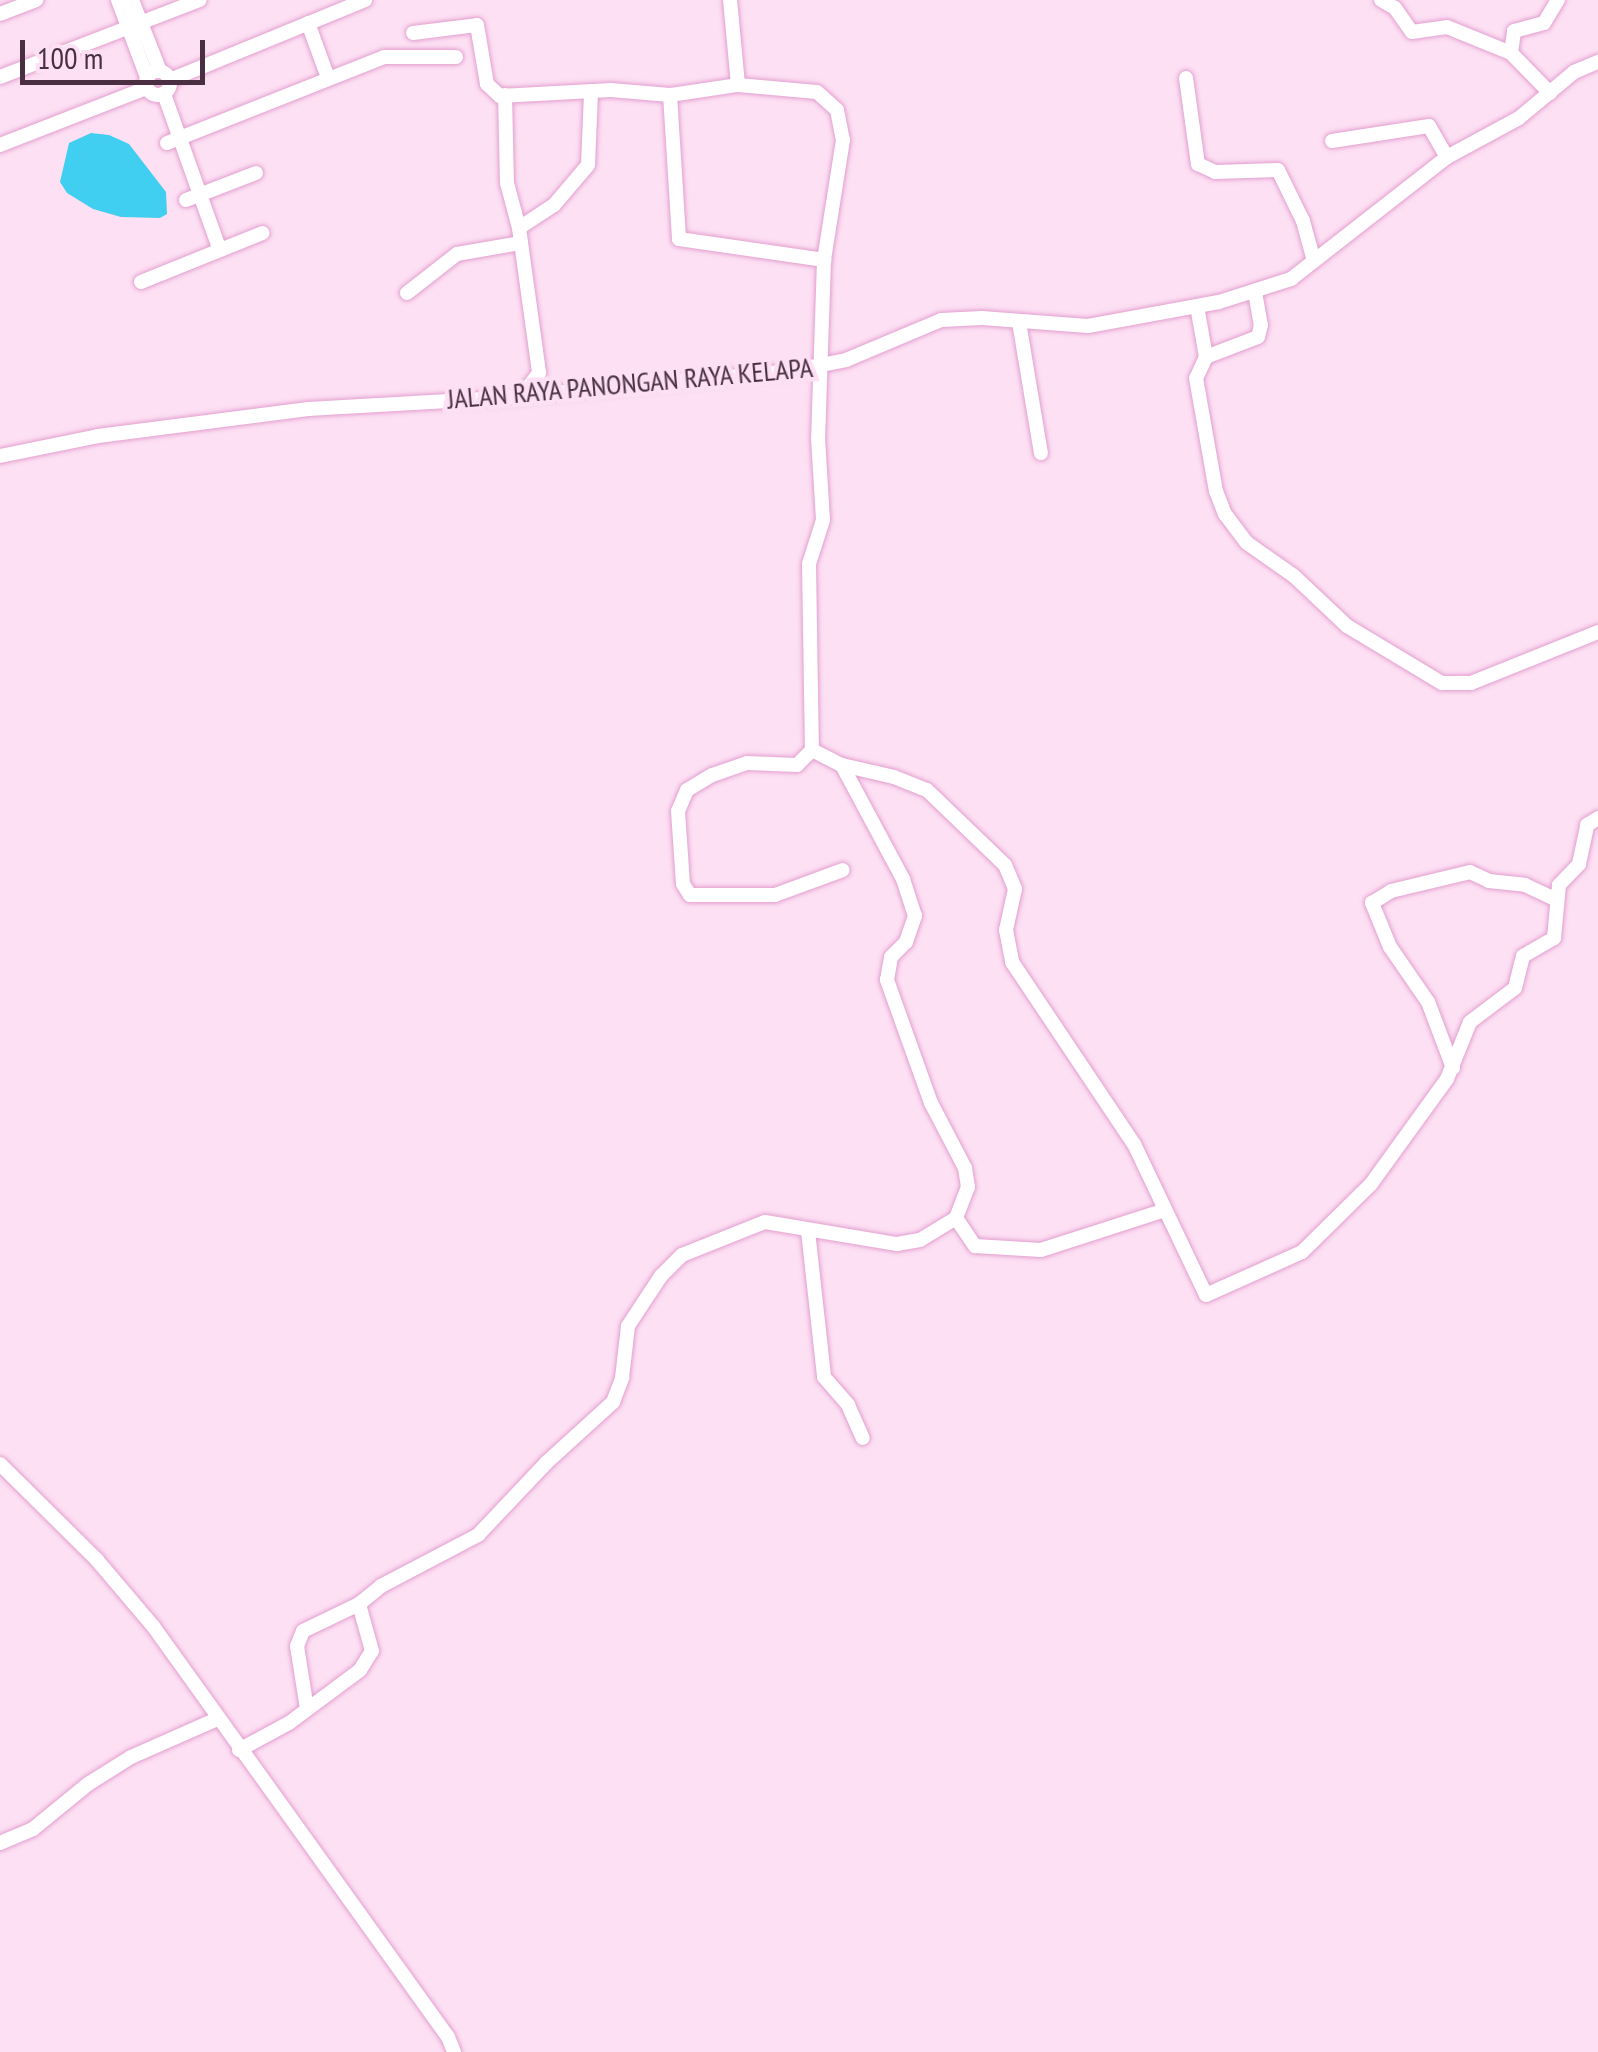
<!DOCTYPE html>
<html>
<head>
<meta charset="utf-8">
<style>
	body { margin:0 }
	#map { position:relative; width:1598px; height:2052px; overflow:hidden; background:#fde0f4; font-family:"PT Sans Narrow",sans-serif }
	div>[style] { position:absolute }
	.water>* { inset:0; background:#40cff0 }
	.roads { filter:drop-shadow(0 0 2px #e39fcf) drop-shadow(0 0 2px #e39fcf) }
	.street>* { height:14px; margin:-7px; padding:0 7px; transform-origin:7px; border-radius:7px; background:#fff }
	.street>.ring { margin:-7px; padding:0; box-sizing:content-box; background:none; border:14px solid #fff; border-radius:50% }
	span { translate:-50% -50%; white-space:nowrap; text-align:center; line-height:1.15; -webkit-text-stroke:9px #fde0f4; paint-order:stroke }
	.street-label { font-size:28px; color:#4a2e42 }
	.scale { position:absolute; left:20px; top:40px; width:185px; height:45px; box-sizing:border-box; border:5px solid #4a2e42; border-top:0; padding-left:12px; font-size:30px; line-height:35px; white-space:nowrap; color:#4a2e42; -webkit-text-stroke:8px #fde0f4; paint-order:stroke }
</style>
</head>
<body>
<div id="map">
	<div class="water">
		<i style="clip-path:polygon(91px 133px,109px 135px,129px 144px,166px 192px,167px 214px,160px 218px,121px 217px,93px 209px,67px 193px,60px 182px,69px 143px)"></i>
	</div>
	<div class="roads">
		<div class="street">
			<i style="left:118px;top:0;width:82px;rotate:69.4deg"></i>
			<i style="left:132px;top:0;width:76px;rotate:68.5deg"></i>
			<i style="left:730px;top:0;width:85px;rotate:84.6deg"></i>
			<i style="left:1381px;top:0;width:16px;rotate:30deg"></i>
			<i style="left:1395px;top:8px;width:29px;rotate:55deg"></i>
			<i style="left:1412px;top:32px;width:35px;rotate:-8deg"></i>
			<i style="left:1447px;top:27px;width:69px;rotate:22.1deg"></i>
			<i style="left:1511px;top:53px;width:56px;rotate:45.7deg"></i>
			<i style="left:0;top:14px;width:39px;rotate:-21deg"></i>
			<i style="left:308px;top:23px;width:59px;rotate:70deg"></i>
			<i style="left:413px;top:33px;width:64px;rotate:-7.1deg"></i>
			<i style="left:477px;top:25px;width:60px;rotate:80.4deg"></i>
			<i style="left:487px;top:84px;width:18px;rotate:43deg"></i>
			<i style="left:500px;top:96px;width:111px;rotate:-3.1deg"></i>
			<i style="left:611px;top:90px;width:59px;rotate:4.8deg"></i>
			<i style="left:670px;top:95px;width:69px;rotate:-8.4deg"></i>
			<i style="left:738px;top:85px;width:79px;rotate:5.1deg"></i>
			<i style="left:817px;top:92px;width:27px;rotate:42deg"></i>
			<i style="left:837px;top:110px;width:31px;rotate:79deg"></i>
			<i style="left:843px;top:140px;width:121px;rotate:99deg"></i>
			<i style="left:824px;top:260px;width:178px;rotate:91.9deg"></i>
			<i style="left:818px;top:438px;width:82px;rotate:86.5deg"></i>
			<i style="left:823px;top:520px;width:46px;rotate:107.7deg"></i>
			<i style="left:809px;top:564px;width:186px;rotate:89.1deg"></i>
			<i style="left:812px;top:750px;width:21px;rotate:135deg"></i>
			<i style="left:797px;top:765px;width:50px;rotate:-177.7deg"></i>
			<i style="left:747px;top:763px;width:37px;rotate:161deg"></i>
			<i style="left:712px;top:775px;width:29px;rotate:149deg"></i>
			<i style="left:687px;top:790px;width:23px;rotate:113deg"></i>
			<i style="left:678px;top:811px;width:73px;rotate:86.1deg"></i>
			<i style="left:683px;top:884px;width:13px;rotate:58deg"></i>
			<i style="left:690px;top:895px;width:85px"></i>
			<i style="left:775px;top:895px;width:72px;rotate:-20.2deg"></i>
			<i style="left:1511px;top:53px;width:22px;rotate:-82deg"></i>
			<i style="left:1514px;top:31px;width:31px;rotate:-15deg"></i>
			<i style="left:1544px;top:23px;width:27px;rotate:-59deg"></i>
			<i class="ring" style="left:146px;top:71px;width:10px;height:10px"></i>
			<i style="left:0;top:77px;width:214px;rotate:-21.1deg"></i>
			<i style="left:1186px;top:78px;width:87px;rotate:82.1deg"></i>
			<i style="left:1198px;top:164px;width:19px;rotate:25deg"></i>
			<i style="left:1215px;top:172px;width:63px;rotate:-1.8deg"></i>
			<i style="left:1278px;top:170px;width:57px;rotate:63.9deg"></i>
			<i style="left:1303px;top:221px;width:41px;rotate:74.6deg"></i>
			<i style="left:170px;top:80px;width:211px;rotate:-22.3deg"></i>
			<i style="left:164px;top:94px;width:166px;rotate:70.3deg"></i>
			<i style="left:505px;top:95px;width:88px;rotate:88.7deg"></i>
			<i style="left:507px;top:183px;width:47px;rotate:75.1deg"></i>
			<i style="left:519px;top:228px;width:146px;rotate:82.1deg"></i>
			<i style="left:539px;top:373px;width:26px;rotate:127deg"></i>
			<i style="left:670px;top:95px;width:144px;rotate:86.4deg"></i>
			<i style="left:679px;top:239px;width:147px;rotate:8.2deg"></i>
			<i style="left:1332px;top:141px;width:98px;rotate:-8.8deg"></i>
			<i style="left:1429px;top:126px;width:36px;rotate:60deg"></i>
			<i style="left:167px;top:143px;width:233px;rotate:-21.6deg"></i>
			<i style="left:384px;top:57px;width:72px"></i>
			<i style="left:0;top:145px;width:157px;rotate:-21.3deg"></i>
			<i style="left:186px;top:200px;width:75px;rotate:-21.1deg"></i>
			<i style="left:519px;top:228px;width:42px;rotate:-33.3deg"></i>
			<i style="left:554px;top:205px;width:52px;rotate:-49.6deg"></i>
			<i style="left:588px;top:165px;width:73px;rotate:-87.6deg"></i>
			<i style="left:141px;top:282px;width:131px;rotate:-22deg"></i>
			<i style="left:1255px;top:292px;width:34px;rotate:80deg"></i>
			<i style="left:1261px;top:325px;width:12px;rotate:104deg"></i>
			<i style="left:1258px;top:337px;width:56px;rotate:159deg"></i>
			<i style="left:1206px;top:357px;width:23px;rotate:115deg"></i>
			<i style="left:1196px;top:378px;width:115px;rotate:80deg"></i>
			<i style="left:1216px;top:491px;width:25px;rotate:69deg"></i>
			<i style="left:1225px;top:514px;width:36px;rotate:53deg"></i>
			<i style="left:1247px;top:543px;width:57px;rotate:35.1deg"></i>
			<i style="left:1294px;top:576px;width:73px;rotate:43.3deg"></i>
			<i style="left:1347px;top:626px;width:111px;rotate:31deg"></i>
			<i style="left:1442px;top:683px;width:29px"></i>
			<i style="left:1471px;top:683px;width:137px;rotate:-21.9deg"></i>
			<i style="left:407px;top:293px;width:63px;rotate:-38deg"></i>
			<i style="left:457px;top:254px;width:65px;rotate:-9.8deg"></i>
			<i style="left:1197px;top:306px;width:52px;rotate:80deg"></i>
			<i style="left:1019px;top:322px;width:133px;rotate:80.5deg"></i>
			<i style="left:0;top:456px;width:100px;rotate:-11.5deg"></i>
			<i style="left:98px;top:436px;width:212px;rotate:-7.3deg"></i>
			<i style="left:308px;top:409px;width:193px;rotate:-3.3deg"></i>
			<i style="left:501px;top:398px;width:290px;rotate:-5.3deg"></i>
			<i style="left:790px;top:371px;width:57px;rotate:-11.1deg"></i>
			<i style="left:846px;top:360px;width:103px;rotate:-22.8deg"></i>
			<i style="left:941px;top:320px;width:41px;rotate:-2.8deg"></i>
			<i style="left:982px;top:318px;width:106px;rotate:4.3deg"></i>
			<i style="left:1088px;top:326px;width:133px;rotate:-10.4deg"></i>
			<i style="left:1219px;top:302px;width:76px;rotate:-17.7deg"></i>
			<i style="left:1291px;top:279px;width:198px;rotate:-38deg"></i>
			<i style="left:1447px;top:157px;width:82px;rotate:-28.4deg"></i>
			<i style="left:1519px;top:118px;width:72px;rotate:-39.9deg"></i>
			<i style="left:1574px;top:72px;width:26px;rotate:-23deg"></i>
			<i style="left:812px;top:750px;width:34px;rotate:27deg"></i>
			<i style="left:842px;top:765px;width:53px;rotate:13deg"></i>
			<i style="left:894px;top:777px;width:35px;rotate:22deg"></i>
			<i style="left:927px;top:790px;width:108px;rotate:43.9deg"></i>
			<i style="left:1005px;top:865px;width:26px;rotate:67deg"></i>
			<i style="left:1015px;top:889px;width:42px;rotate:102.4deg"></i>
			<i style="left:1006px;top:930px;width:33px;rotate:79deg"></i>
			<i style="left:1012px;top:962px;width:219px;rotate:56.2deg"></i>
			<i style="left:1134px;top:1144px;width:167px;rotate:64.5deg"></i>
			<i style="left:1206px;top:1295px;width:105px;rotate:-24.1deg"></i>
			<i style="left:1302px;top:1252px;width:97px;rotate:-44.6deg"></i>
			<i style="left:1371px;top:1184px;width:130px;rotate:-54.1deg"></i>
			<i style="left:1447px;top:1079px;width:61px;rotate:-68deg"></i>
			<i style="left:1470px;top:1022px;width:56px;rotate:-37.1deg"></i>
			<i style="left:1515px;top:988px;width:33px;rotate:-76deg"></i>
			<i style="left:1523px;top:956px;width:36px;rotate:-30deg"></i>
			<i style="left:1554px;top:938px;width:53px;rotate:-84.6deg"></i>
			<i style="left:1559px;top:885px;width:29px;rotate:-46deg"></i>
			<i style="left:1579px;top:864px;width:40px;rotate:-78deg"></i>
			<i style="left:1587px;top:825px;width:13px;rotate:-32deg"></i>
			<i style="left:1453px;top:1068px;width:71px;rotate:-110.7deg"></i>
			<i style="left:1428px;top:1002px;width:67px;rotate:-124.6deg"></i>
			<i style="left:1390px;top:947px;width:48px;rotate:-112.2deg"></i>
			<i style="left:1372px;top:903px;width:22px;rotate:-32deg"></i>
			<i style="left:1391px;top:891px;width:81px;rotate:-13.5deg"></i>
			<i style="left:1470px;top:872px;width:21px;rotate:25deg"></i>
			<i style="left:1489px;top:881px;width:36px;rotate:6deg"></i>
			<i style="left:1525px;top:885px;width:35px;rotate:25deg"></i>
			<i style="left:956px;top:1218px;width:34px;rotate:56deg"></i>
			<i style="left:975px;top:1246px;width:66px;rotate:3.5deg"></i>
			<i style="left:1041px;top:1250px;width:130px;rotate:-17.9deg"></i>
			<i style="left:808px;top:1231px;width:147px;rotate:83.7deg"></i>
			<i style="left:824px;top:1377px;width:37px;rotate:49deg"></i>
			<i style="left:848px;top:1405px;width:36px;rotate:66deg"></i>
			<i style="left:0;top:1464px;width:136px;rotate:44.7deg"></i>
			<i style="left:97px;top:1560px;width:87px;rotate:49.7deg"></i>
			<i style="left:153px;top:1626px;width:506px;rotate:54.33deg"></i>
			<i style="left:448px;top:2037px;width:16px;rotate:68deg"></i>
			<i style="left:307px;top:1709px;width:64px;rotate:-99deg"></i>
			<i style="left:297px;top:1646px;width:16px;rotate:-68deg"></i>
			<i style="left:303px;top:1631px;width:62px;rotate:-25.7deg"></i>
			<i style="left:239px;top:1750px;width:57px;rotate:-28.4deg"></i>
			<i style="left:289px;top:1723px;width:89px;rotate:-36.7deg"></i>
			<i style="left:360px;top:1670px;width:22px;rotate:-58deg"></i>
			<i style="left:372px;top:1651px;width:49px;rotate:-105.5deg"></i>
			<i style="left:359px;top:1604px;width:28px;rotate:-39deg"></i>
			<i style="left:381px;top:1586px;width:110px;rotate:-27.7deg"></i>
			<i style="left:478px;top:1535px;width:99px;rotate:-46.6deg"></i>
			<i style="left:546px;top:1463px;width:91px;rotate:-42.3deg"></i>
			<i style="left:613px;top:1402px;width:26px;rotate:-69deg"></i>
			<i style="left:622px;top:1378px;width:52px;rotate:-83.4deg"></i>
			<i style="left:628px;top:1326px;width:60px;rotate:-56.6deg"></i>
			<i style="left:661px;top:1276px;width:30px;rotate:-45deg"></i>
			<i style="left:682px;top:1255px;width:89px;rotate:-21.7deg"></i>
			<i style="left:765px;top:1222px;width:134px;rotate:9.5deg"></i>
			<i style="left:897px;top:1244px;width:23px;rotate:-10deg"></i>
			<i style="left:920px;top:1240px;width:42px;rotate:-31.4deg"></i>
			<i style="left:956px;top:1218px;width:33px;rotate:-69deg"></i>
			<i style="left:968px;top:1187px;width:19px;rotate:-99deg"></i>
			<i style="left:965px;top:1168px;width:73px;rotate:-117.6deg"></i>
			<i style="left:931px;top:1103px;width:131px;rotate:-109.7deg"></i>
			<i style="left:887px;top:980px;width:23px;rotate:-80deg"></i>
			<i style="left:891px;top:957px;width:21px;rotate:-45deg"></i>
			<i style="left:906px;top:942px;width:28px;rotate:-71deg"></i>
			<i style="left:915px;top:916px;width:39px;rotate:-108deg"></i>
			<i style="left:903px;top:879px;width:129px;rotate:-118.2deg"></i>
			<i style="left:0;top:1843px;width:36px;rotate:-23deg"></i>
			<i style="left:33px;top:1829px;width:71px;rotate:-39.3deg"></i>
			<i style="left:88px;top:1784px;width:51px;rotate:-32.1deg"></i>
			<i style="left:131px;top:1757px;width:94px;rotate:-23.8deg"></i>
		</div>
	</div>
	<div class="street-label">
		<span style="left:630px;top:383px;rotate:-5deg">JALAN RAYA PANONGAN RAYA KELAPA</span>
	</div>
	<div class="scale">100 m</div>
</div>
</body>
</html>
